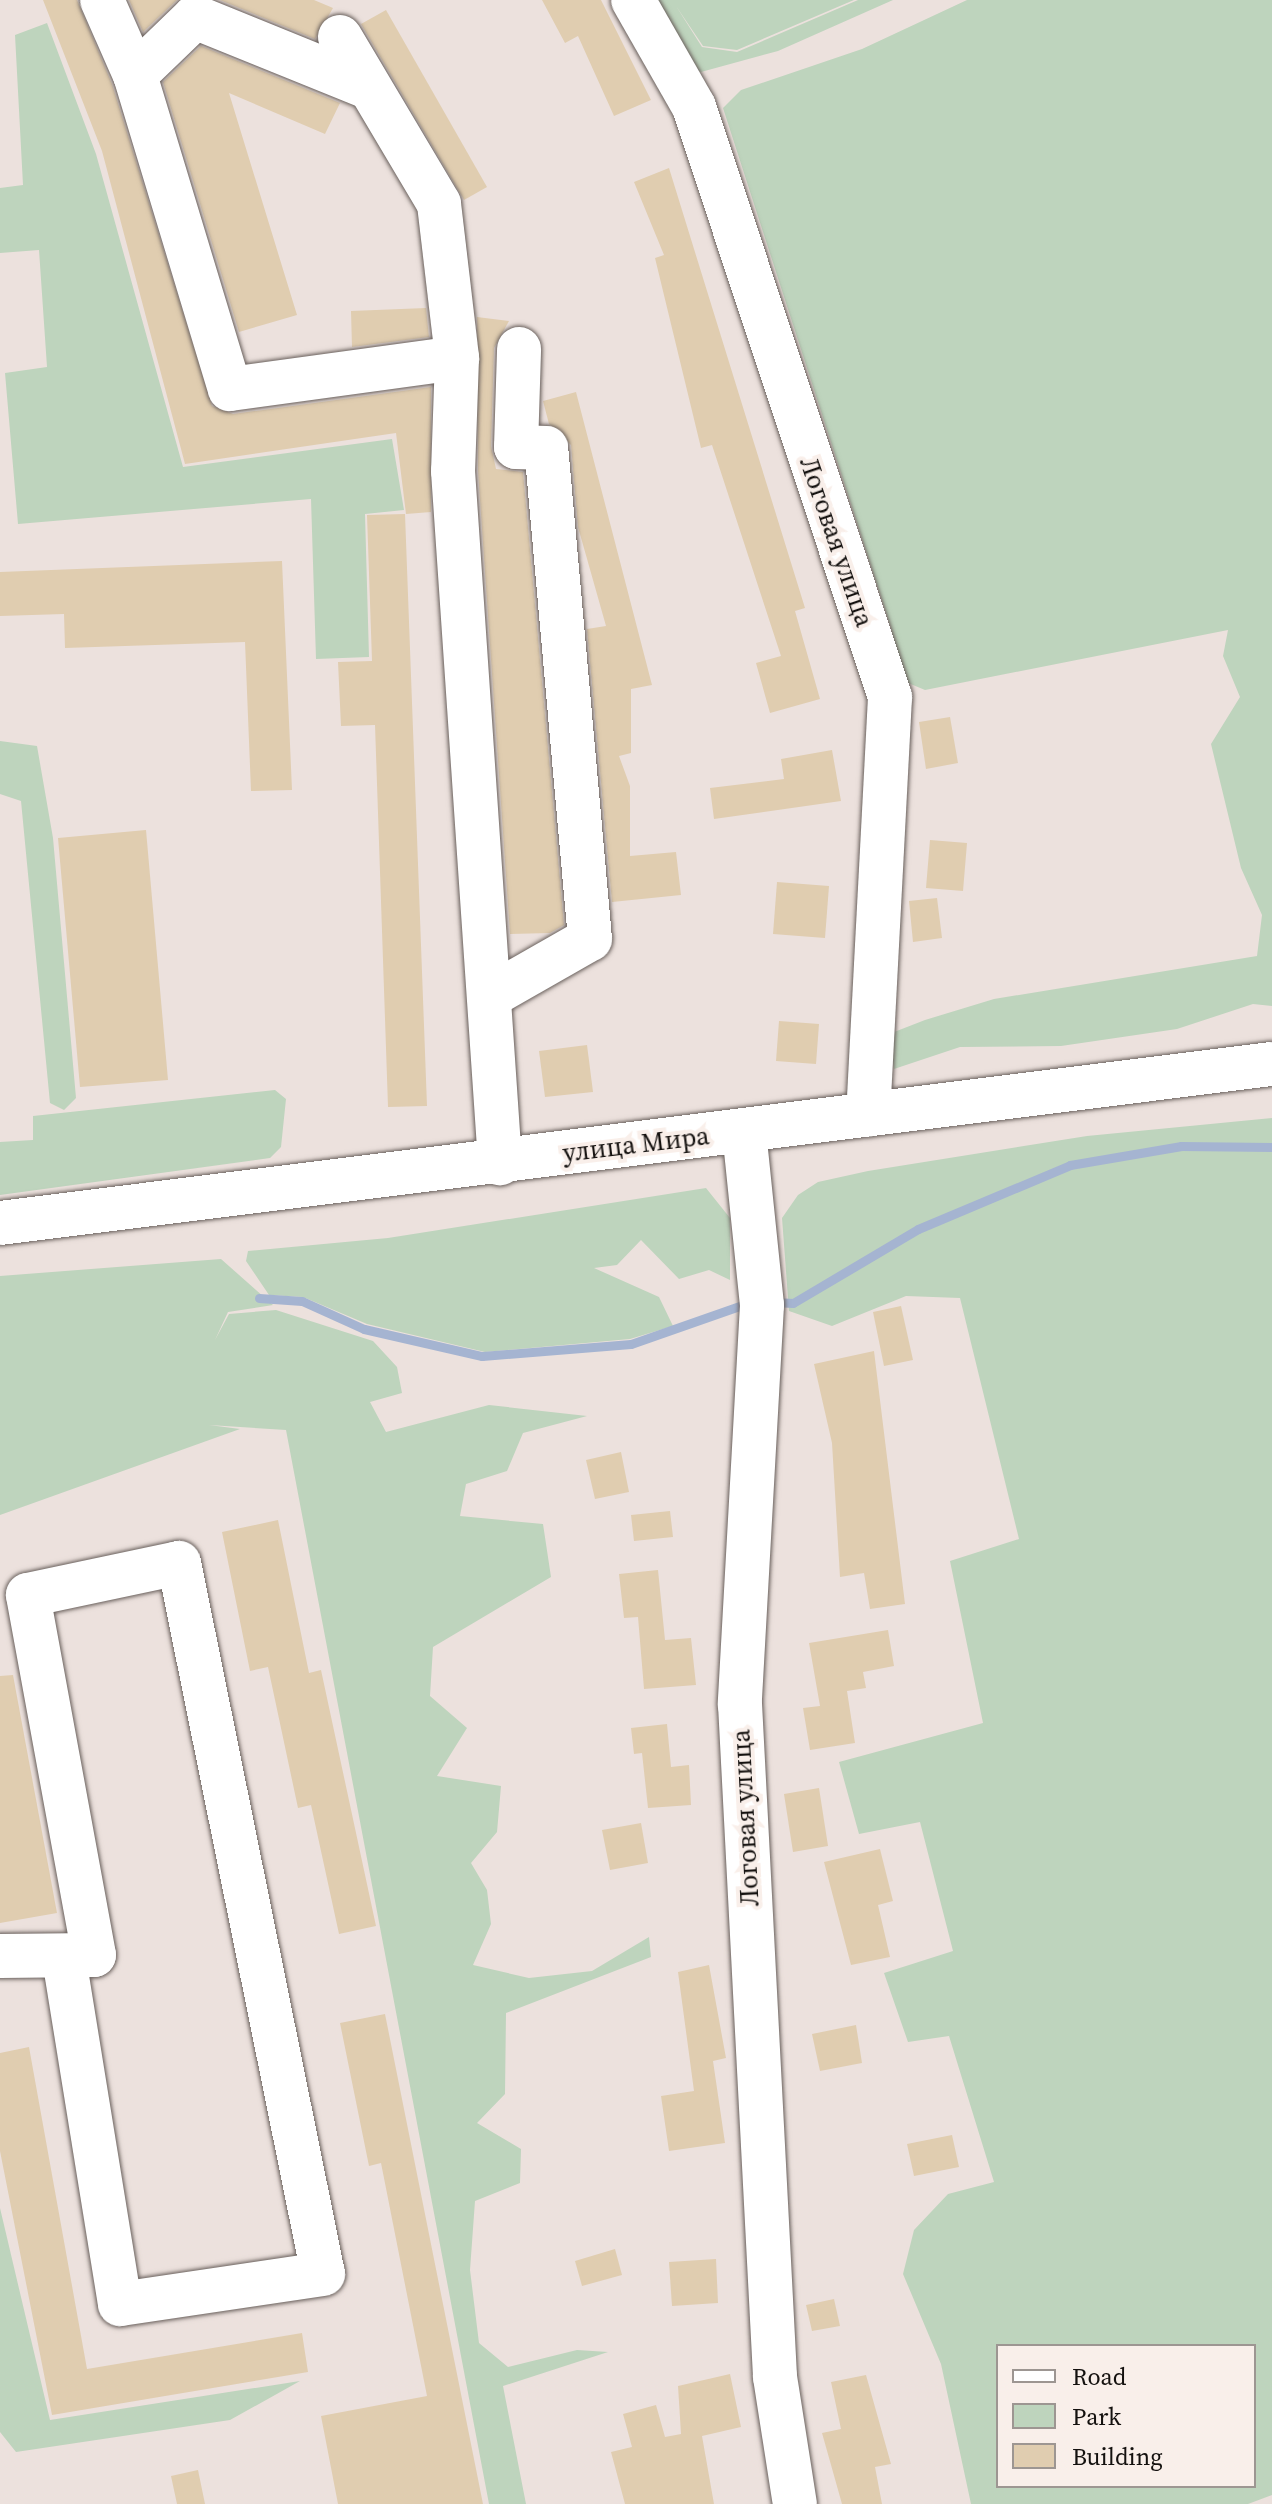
<!DOCTYPE html>
<html>
<head>
<meta charset="utf-8">
<style>
	body { margin:0 }
	#map { position:relative; width:1272px; height:2504px; overflow:hidden; background:#ece1dd; font-family:"Source Serif 4",serif }
	div>[style] { position:absolute }
	.green>* { inset:0; background:#bed4bd }
	.stream>* { height:9px; margin:-4.5px; padding:0 4.5px; transform-origin:4.5px; border-radius:4.5px; background:#a5b4d1 }
	.building>* { inset:0; background:#e0cdb0 }
	.roads { filter:drop-shadow(0 0 2px #69605c) drop-shadow(0 0 2px #69605c) }
	.minor>* { height:44px; margin:-22px; padding:0 22px; transform-origin:22px; border-radius:22px; background:#fff }
	span { translate:-50% -50%; white-space:nowrap; text-align:center; line-height:1.15; -webkit-text-stroke:8px #f9efea; paint-order:stroke }
	.street-label { font-size:26px; color:#14110f }
	.legend { position:absolute; left:996px; top:2344px; width:260px; height:144px; box-sizing:border-box; background:#f9efea; border:2px solid #9d9692; margin:0; padding:10px 14px; list-style:none; font-size:24px; color:#14110f }
	.legend li { display:flex; align-items:center; gap:16px; height:40px }
	.legend b { width:40px; border:2px solid #9d9692 }
</style>
</head>
<body>
<div id="map">
	<div class="green">
		<i style="clip-path:polygon(645px 0,854px 0,737px 50px,703px 46px,676px 6px,702px 47px,737px 52px,858px 0,893px 0,778px 51px,701px 72px,683px 64px)"></i>
		<i style="clip-path:polygon(967px 0,1272px 0,1272px 1006px,1253px 1004px,1177px 1029px,1061px 1046px,960px 1047px,894px 1069px,889px 1034px,925px 1020px,994px 999px,1257px 956px,1262px 915px,1241px 868px,1211px 744px,1240px 697px,1223px 656px,1228px 630px,925px 690px,901px 680px,891px 628px,723px 108px,741px 90px,862px 49px)"></i>
		<i style="clip-path:polygon(47px 23px,96px 154px,183px 467px,392px 439px,404px 510px,365px 514px,369px 657px,316px 659px,311px 499px,18px 524px,5px 373px,47px 367px,39px 250px,0 253px,0 188px,23px 185px,15px 35px)"></i>
		<i style="clip-path:polygon(0 741px,37px 746px,53px 838px,76px 1098px,64px 1110px,50px 1103px,21px 801px,0 794px)"></i>
		<i style="clip-path:polygon(275px 1090px,286px 1099px,281px 1147px,270px 1158px,0 1195px,0 1142px,33px 1140px,33px 1116px)"></i>
		<i style="clip-path:polygon(evenodd,1272px 1118px,1272px 2495px,1248px 2504px,971px 2504px,941px 2364px,903px 2274px,914px 2230px,948px 2194px,994px 2182px,949px 2036px,908px 2042px,884px 1973px,953px 1951px,920px 1822px,859px 1834px,839px 1762px,983px 1723px,950px 1561px,1019px 1539px,960px 1298px,906px 1296px,832px 1326px,789px 1311px,782px 1218px,798px 1195px,818px 1182px,868px 1171px,1087px 1136px,1272px 1118px,998px 2346px,1254px 2346px,1254px 2486px,998px 2486px,998px 2346px)"></i>
		<i style="clip-path:polygon(706px 1188px,730px 1218px,730px 1280px,709px 1270px,679px 1279px,641px 1240px,617px 1265px,594px 1268px,659px 1297px,673px 1326px,630px 1339px,485px 1352px,367px 1324px,303px 1297px,269px 1295px,246px 1261px,248px 1251px,388px 1238px)"></i>
		<i style="clip-path:polygon(221px 1259px,273px 1305px,228px 1312px,215px 1340px,229px 1314px,276px 1310px,373px 1341px,397px 1367px,402px 1393px,370px 1402px,386px 1432px,489px 1405px,587px 1416px,523px 1433px,507px 1471px,466px 1484px,460px 1516px,543px 1524px,551px 1577px,433px 1647px,430px 1696px,467px 1728px,437px 1776px,501px 1786px,497px 1832px,471px 1863px,487px 1890px,491px 1924px,473px 1965px,529px 1978px,592px 1971px,649px 1937px,651px 1957px,506px 2013px,505px 2094px,477px 2123px,521px 2149px,520px 2183px,475px 2201px,470px 2270px,479px 2343px,508px 2367px,577px 2350px,608px 2352px,503px 2386px,526px 2504px,489px 2504px,286px 1430px,209px 1425px,240px 1429px,0 1515px,0 1276px)"></i>
		<i style="clip-path:polygon(0 2208px,50px 2420px,300px 2381px,230px 2420px,16px 2452px,0 2432px)"></i>
	</div>
	<div class="stream">
		<i style="left:259px;top:1298px;width:43px;rotate:4deg"></i>
		<i style="left:302px;top:1301px;width:68px;rotate:24.3deg"></i>
		<i style="left:364px;top:1329px;width:121px;rotate:12.9deg"></i>
		<i style="left:482px;top:1356px;width:149px;rotate:-4.6deg"></i>
		<i style="left:631px;top:1344px;width:127px;rotate:-19.3deg"></i>
		<i style="left:774px;top:1302px;width:19px;rotate:3deg"></i>
		<i style="left:793px;top:1303px;width:145px;rotate:-30.6deg"></i>
		<i style="left:918px;top:1229px;width:165px;rotate:-22.8deg"></i>
		<i style="left:1070px;top:1165px;width:113px;rotate:-9.7deg"></i>
		<i style="left:1181px;top:1146px;width:91px;rotate:0.6deg"></i>
	</div>
	<div class="building">
		<i style="clip-path:polygon(43px 0,77px 0,112px 84px,212px 406px,233px 414px,431px 387px,431px 512px,406px 514px,396px 433px,185px 464px,102px 151px)"></i>
		<i style="clip-path:polygon(129px 0,177px 0,143px 32px)"></i>
		<i style="clip-path:polygon(220px 0,314px 0,333px 8px,315px 39px)"></i>
		<i style="clip-path:polygon(542px 0,601px 0,651px 100px,614px 116px,578px 36px,565px 43px)"></i>
		<i style="clip-path:polygon(386px 10px,487px 187px,464px 200px,361px 24px)"></i>
		<i style="clip-path:polygon(201px 46px,340px 103px,325px 134px,229px 93px,297px 315px,239px 332px,163px 82px)"></i>
		<i style="clip-path:polygon(669px 168px,805px 608px,795px 611px,820px 699px,770px 713px,756px 663px,781px 656px,712px 445px,701px 448px,655px 258px,664px 255px,634px 182px)"></i>
		<i style="clip-path:polygon(426px 308px,429px 337px,352px 347px,351px 311px)"></i>
		<i style="clip-path:polygon(477px 317px,509px 321px,494px 348px,491px 446px,496px 469px,523px 472px,564px 925px,550px 933px,510px 934px,478px 471px)"></i>
		<i style="clip-path:polygon(576px 392px,652px 685px,631px 689px,631px 753px,619px 756px,630px 786px,630px 856px,676px 852px,681px 895px,612px 902px,587px 629px,606px 626px,578px 527px,571px 445px,549px 424px,543px 401px)"></i>
		<i style="clip-path:polygon(405px 514px,427px 1106px,388px 1107px,375px 725px,341px 726px,338px 662px,372px 661px,367px 515px)"></i>
		<i style="clip-path:polygon(282px 561px,292px 790px,251px 791px,245px 642px,65px 648px,64px 614px,0 616px,0 572px)"></i>
		<i style="clip-path:polygon(950px 717px,958px 763px,926px 769px,919px 722px)"></i>
		<i style="clip-path:polygon(832px 750px,841px 801px,714px 819px,710px 788px,784px 779px,781px 759px)"></i>
		<i style="clip-path:polygon(146px 830px,168px 1080px,80px 1087px,58px 838px)"></i>
		<i style="clip-path:polygon(930px 840px,967px 843px,963px 891px,926px 888px)"></i>
		<i style="clip-path:polygon(777px 882px,829px 886px,825px 938px,773px 934px)"></i>
		<i style="clip-path:polygon(937px 898px,942px 938px,913px 942px,909px 901px)"></i>
		<i style="clip-path:polygon(779px 1021px,819px 1024px,816px 1064px,776px 1061px)"></i>
		<i style="clip-path:polygon(587px 1045px,593px 1092px,545px 1097px,539px 1051px)"></i>
		<i style="clip-path:polygon(901px 1306px,913px 1360px,884px 1366px,873px 1312px)"></i>
		<i style="clip-path:polygon(874px 1351px,905px 1604px,870px 1609px,864px 1573px,840px 1577px,832px 1443px,814px 1364px)"></i>
		<i style="clip-path:polygon(621px 1452px,629px 1492px,595px 1499px,586px 1460px)"></i>
		<i style="clip-path:polygon(670px 1511px,673px 1537px,634px 1541px,631px 1515px)"></i>
		<i style="clip-path:polygon(278px 1520px,309px 1673px,321px 1670px,376px 1926px,339px 1934px,311px 1805px,298px 1808px,268px 1667px,250px 1671px,222px 1532px)"></i>
		<i style="clip-path:polygon(658px 1570px,665px 1640px,691px 1638px,696px 1685px,644px 1689px,638px 1617px,624px 1618px,619px 1574px)"></i>
		<i style="clip-path:polygon(888px 1630px,894px 1666px,863px 1672px,866px 1688px,847px 1691px,855px 1743px,810px 1750px,803px 1708px,820px 1706px,809px 1643px)"></i>
		<i style="clip-path:polygon(13px 1675px,57px 1913px,0 1923px,0 1676px)"></i>
		<i style="clip-path:polygon(667px 1724px,671px 1767px,689px 1765px,691px 1805px,648px 1808px,642px 1753px,634px 1754px,631px 1728px)"></i>
		<i style="clip-path:polygon(819px 1788px,828px 1846px,793px 1852px,784px 1794px)"></i>
		<i style="clip-path:polygon(641px 1823px,648px 1863px,610px 1870px,602px 1830px)"></i>
		<i style="clip-path:polygon(880px 1849px,893px 1901px,878px 1905px,890px 1957px,851px 1965px,824px 1862px)"></i>
		<i style="clip-path:polygon(709px 1965px,726px 2058px,713px 2061px,725px 2143px,669px 2151px,661px 2096px,694px 2091px,678px 1972px)"></i>
		<i style="clip-path:polygon(385px 2014px,483px 2504px,338px 2504px,321px 2416px,427px 2396px,381px 2163px,369px 2166px,340px 2023px)"></i>
		<i style="clip-path:polygon(856px 2025px,862px 2063px,820px 2071px,812px 2034px)"></i>
		<i style="clip-path:polygon(29px 2047px,87px 2369px,302px 2333px,308px 2372px,52px 2415px,0 2151px,0 2053px)"></i>
		<i style="clip-path:polygon(952px 2135px,959px 2167px,914px 2176px,907px 2144px)"></i>
		<i style="clip-path:polygon(615px 2249px,622px 2275px,582px 2286px,575px 2261px)"></i>
		<i style="clip-path:polygon(716px 2259px,718px 2303px,672px 2306px,669px 2262px)"></i>
		<i style="clip-path:polygon(834px 2299px,840px 2326px,812px 2331px,806px 2305px)"></i>
		<i style="clip-path:polygon(730px 2374px,741px 2427px,702px 2436px,714px 2504px,625px 2504px,611px 2452px,632px 2447px,623px 2414px,656px 2405px,665px 2437px,681px 2434px,678px 2386px)"></i>
		<i style="clip-path:polygon(866px 2375px,891px 2464px,875px 2467px,882px 2504px,842px 2504px,822px 2433px,841px 2429px,831px 2382px)"></i>
		<i style="clip-path:polygon(198px 2470px,205px 2504px,177px 2504px,171px 2476px)"></i>
	</div>
	<div class="roads">
		<div class="minor">
			<i style="left:102px;top:0;width:82px;rotate:66.3deg"></i>
			<i style="left:135px;top:75px;width:328px;rotate:73.2deg"></i>
			<i style="left:230px;top:389px;width:229px;rotate:-7.8deg"></i>
			<i style="left:457px;top:358px;width:113px;rotate:92deg"></i>
			<i style="left:453px;top:471px;width:694px;rotate:86.11deg"></i>
			<i style="left:633px;top:0;width:123px;rotate:60.3deg"></i>
			<i style="left:694px;top:107px;width:622px;rotate:71.62deg"></i>
			<i style="left:890px;top:697px;width:418px;rotate:93deg"></i>
			<i style="left:340px;top:37px;width:194px;rotate:59.3deg"></i>
			<i style="left:439px;top:204px;width:155px;rotate:83.3deg"></i>
			<i style="left:135px;top:75px;width:83px;rotate:-44deg"></i>
			<i style="left:195px;top:17px;width:186px;rotate:22.1deg"></i>
			<i style="left:490px;top:996px;width:115px;rotate:-29.7deg"></i>
			<i style="left:590px;top:939px;width:493px;rotate:-95.1deg"></i>
			<i style="left:546px;top:448px;width:30px;rotate:-178deg"></i>
			<i style="left:516px;top:447px;width:98px;rotate:-88.2deg"></i>
			<i style="left:744px;top:1131px;width:175px;rotate:84.1deg"></i>
			<i style="left:762px;top:1305px;width:400px;rotate:93.2deg"></i>
			<i style="left:740px;top:1704px;width:674px;rotate:87.02deg"></i>
			<i style="left:775px;top:2377px;width:129px;rotate:81.1deg"></i>
			<i style="left:0;top:1223px;width:1282px;rotate:-7.13deg"></i>
			<i style="left:0;top:1956px;width:94px;rotate:-0.6deg"></i>
			<i style="left:94px;top:1955px;width:366px;rotate:-100.4deg"></i>
			<i style="left:28px;top:1595px;width:154px;rotate:-12deg"></i>
			<i style="left:179px;top:1563px;width:725px;rotate:78.55deg"></i>
			<i style="left:323px;top:2274px;width:205px;rotate:171.6deg"></i>
			<i style="left:120px;top:2304px;width:351px;rotate:-99.2deg"></i>
		</div>
	</div>
	<div class="street-label">
		<span style="left:836px;top:542px;rotate:71deg">Логовая улица</span>
		<span style="left:636px;top:1145px;rotate:-7deg">улица Мира</span>
		<span style="left:746px;top:1818px;rotate:-93deg">Логовая улица</span>
	</div>
	<ul class="legend">
	<li><b style="height:10px;background:#fff"></b>Road</li>
	<li><b style="height:22px;background:#bed4bd"></b>Park</li>
	<li><b style="height:22px;background:#e0cdb0"></b>Building</li>
	</ul>
</div>
</body>
</html>
